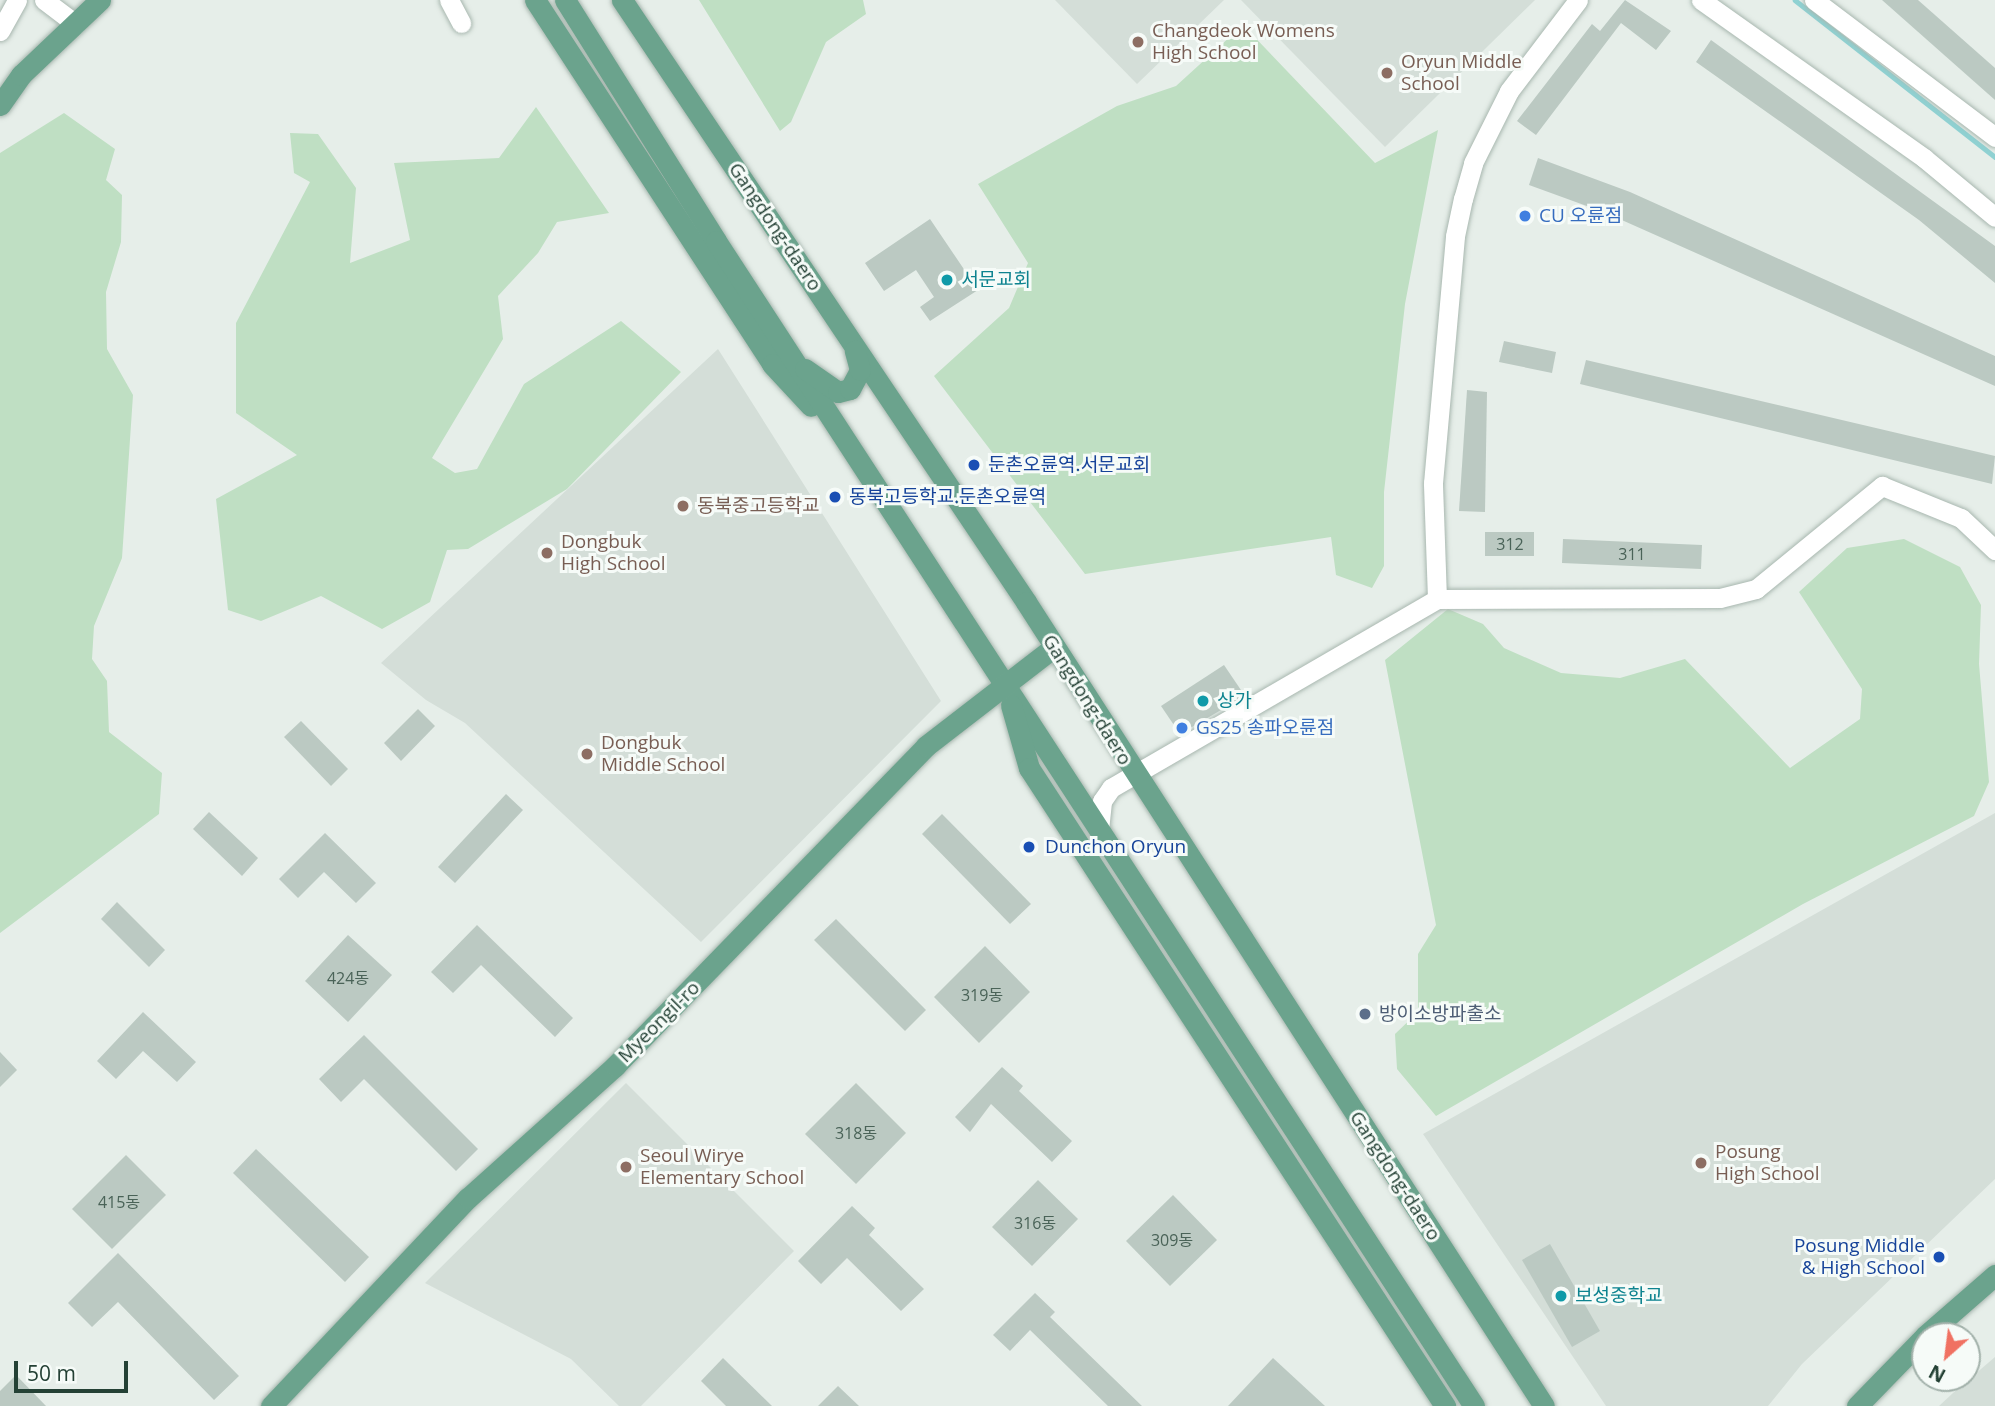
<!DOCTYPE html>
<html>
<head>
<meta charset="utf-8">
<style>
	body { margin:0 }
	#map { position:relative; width:1995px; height:1406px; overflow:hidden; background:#e6eee9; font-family:"Open Sans","Noto Sans KR",sans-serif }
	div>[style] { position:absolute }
	.built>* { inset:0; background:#d4ded8 }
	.green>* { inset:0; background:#bfdfc3 }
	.stream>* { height:4.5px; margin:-2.25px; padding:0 2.25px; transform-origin:2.25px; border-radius:2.25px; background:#8fd1d2 }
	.building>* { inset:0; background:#bbc9c2 }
	.roads { filter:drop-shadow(0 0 2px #a8b7af) drop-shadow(0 0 2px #a8b7af) }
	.minor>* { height:19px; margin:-9.5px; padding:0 9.5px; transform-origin:9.5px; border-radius:9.5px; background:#fff }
	.major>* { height:21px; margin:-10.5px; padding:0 10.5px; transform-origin:10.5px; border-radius:10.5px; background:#6ba38d }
	.dots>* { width:19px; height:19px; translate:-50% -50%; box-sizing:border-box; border:4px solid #f6fbf8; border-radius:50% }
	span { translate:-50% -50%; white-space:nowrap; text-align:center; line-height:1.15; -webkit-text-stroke:6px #f6fbf8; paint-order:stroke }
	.number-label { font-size:16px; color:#4a6358 }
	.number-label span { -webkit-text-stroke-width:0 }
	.education-label { font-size:19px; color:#785e54 }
	.left { translate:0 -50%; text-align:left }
	.shop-label { font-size:19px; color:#366cbe }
	.street-label { font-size:19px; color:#244135 }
	.culture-label { font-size:19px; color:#0d838f }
	.transit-label { font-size:19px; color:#164399 }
	.right { translate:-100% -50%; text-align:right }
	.service-label { font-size:19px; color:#4e5e75 }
	.north { position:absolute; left:1911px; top:1322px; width:70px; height:70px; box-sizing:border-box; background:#f6fbf8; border:2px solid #a2b1aa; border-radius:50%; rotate:208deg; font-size:19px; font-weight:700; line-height:28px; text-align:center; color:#244135 }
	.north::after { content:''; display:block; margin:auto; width:24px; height:32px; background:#f07162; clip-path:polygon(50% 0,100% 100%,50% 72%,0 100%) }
	.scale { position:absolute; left:14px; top:1361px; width:114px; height:32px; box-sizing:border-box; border:4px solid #244135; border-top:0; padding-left:9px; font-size:21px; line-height:24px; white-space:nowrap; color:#244135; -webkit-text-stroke:5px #f6fbf8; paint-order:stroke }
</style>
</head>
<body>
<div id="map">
	<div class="built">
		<i style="clip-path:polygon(1055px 0,1224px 0,1137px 84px)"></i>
		<i style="clip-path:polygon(1241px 0,1535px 0,1385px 147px)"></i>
		<i style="clip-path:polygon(718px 349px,941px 701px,701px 942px,465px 723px,426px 700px,381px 663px)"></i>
		<i style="clip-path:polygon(1995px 813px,1995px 1179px,1802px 1364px,1768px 1406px,1606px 1406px,1423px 1134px)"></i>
		<i style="clip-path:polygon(626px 1083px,794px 1251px,641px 1406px,619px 1406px,571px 1359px,425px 1283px)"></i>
		<i style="clip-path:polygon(1995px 1357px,1995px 1406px,1939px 1406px,1953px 1393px)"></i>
	</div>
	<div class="green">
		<i style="clip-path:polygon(699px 0,863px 0,866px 14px,826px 42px,791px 122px,780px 131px)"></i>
		<i style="clip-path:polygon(1243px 25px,1375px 163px,1438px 130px,1405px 304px,1384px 492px,1384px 566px,1372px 588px,1336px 575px,1331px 537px,1085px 574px,934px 376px,1009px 308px,1028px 263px,978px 184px,1117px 106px,1176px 86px)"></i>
		<i style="clip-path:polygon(536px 107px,609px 213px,557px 222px,538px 253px,498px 296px,503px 339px,432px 458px,455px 473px,477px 469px,524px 384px,621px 321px,681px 372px,567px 489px,468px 549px,447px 550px,430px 602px,382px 629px,321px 596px,261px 621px,228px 610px,216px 499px,297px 455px,236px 413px,236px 323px,310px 182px,294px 173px,290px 133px,318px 134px,356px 188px,350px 263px,410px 240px,394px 163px,499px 158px)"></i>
		<i style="clip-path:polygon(64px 113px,115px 149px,106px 180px,122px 195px,121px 242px,106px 292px,107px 349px,133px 395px,122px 558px,94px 626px,92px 659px,107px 681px,109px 732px,162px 773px,159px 814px,0 933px,0 153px)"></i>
		<i style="clip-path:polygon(1904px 539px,1960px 567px,1981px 605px,1979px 664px,1989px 782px,1974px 816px,1803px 904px,1436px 1116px,1397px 1069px,1395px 1034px,1418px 1012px,1418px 954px,1436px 925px,1385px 660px,1448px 609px,1483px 624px,1504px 648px,1561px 673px,1620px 678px,1685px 659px,1790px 768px,1860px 719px,1862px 689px,1799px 592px,1847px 548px)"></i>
	</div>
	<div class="stream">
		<i style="left:1795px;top:0;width:254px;rotate:38.1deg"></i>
	</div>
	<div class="building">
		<i style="clip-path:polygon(1625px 0,1671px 31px,1656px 50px,1621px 23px,1536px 135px,1517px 121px,1592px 24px,1600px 31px)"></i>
		<i style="clip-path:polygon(1882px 0,1918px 0,1995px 68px,1995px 100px)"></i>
		<i style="clip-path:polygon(1711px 40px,1995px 246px,1995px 283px,1919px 220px,1696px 62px)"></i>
		<i style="clip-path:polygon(1538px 158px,1630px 192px,1995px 356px,1995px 386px,1606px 213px,1529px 185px)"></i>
		<i style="clip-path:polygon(930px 219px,978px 290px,930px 321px,920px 307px,934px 297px,916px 270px,884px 291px,865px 263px)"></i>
		<i style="clip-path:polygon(1504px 341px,1556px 352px,1552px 373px,1499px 362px)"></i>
		<i style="clip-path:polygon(1586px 360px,1995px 456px,1992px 484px,1580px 384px)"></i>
		<i style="clip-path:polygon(1467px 390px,1487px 392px,1485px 512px,1459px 511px)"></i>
		<i style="clip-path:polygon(1485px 532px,1534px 532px,1534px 556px,1485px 556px)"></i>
		<i style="clip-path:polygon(1563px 539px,1702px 545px,1701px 569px,1562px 563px)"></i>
		<i style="clip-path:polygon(1224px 665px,1245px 696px,1180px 734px,1161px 706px)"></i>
		<i style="clip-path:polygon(418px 709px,435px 726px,401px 761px,384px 743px)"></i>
		<i style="clip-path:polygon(301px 721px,348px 769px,331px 786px,284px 737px)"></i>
		<i style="clip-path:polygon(506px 794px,523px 810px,455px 883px,438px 867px)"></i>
		<i style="clip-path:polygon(209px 812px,258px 858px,242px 876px,193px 829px)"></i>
		<i style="clip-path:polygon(942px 814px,1031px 904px,1010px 924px,922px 834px)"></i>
		<i style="clip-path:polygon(325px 833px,376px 883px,356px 903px,324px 872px,298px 898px,279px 879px)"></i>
		<i style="clip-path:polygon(117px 902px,165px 950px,149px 967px,101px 919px)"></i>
		<i style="clip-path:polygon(836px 919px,926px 1010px,905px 1031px,814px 940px)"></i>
		<i style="clip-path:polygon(477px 925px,573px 1018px,555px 1037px,481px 965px,453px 993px,431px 972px)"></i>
		<i style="clip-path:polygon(348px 935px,392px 975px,348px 1022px,305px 981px)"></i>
		<i style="clip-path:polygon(985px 946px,1030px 992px,979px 1043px,934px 997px)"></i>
		<i style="clip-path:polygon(143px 1012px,196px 1062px,177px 1082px,143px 1051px,116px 1079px,97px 1061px)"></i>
		<i style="clip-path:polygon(364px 1035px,478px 1149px,456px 1171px,364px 1079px,341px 1102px,319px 1079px)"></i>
		<i style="clip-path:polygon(0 1052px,17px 1070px,0 1087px)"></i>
		<i style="clip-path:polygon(1002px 1067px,1023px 1086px,1019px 1091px,1072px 1141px,1052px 1162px,991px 1104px,970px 1132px,955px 1117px)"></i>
		<i style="clip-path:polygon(856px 1083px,906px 1133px,856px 1184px,805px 1134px)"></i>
		<i style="clip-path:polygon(256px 1149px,369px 1257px,345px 1282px,233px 1173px)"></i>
		<i style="clip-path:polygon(126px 1155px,166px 1195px,112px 1249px,72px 1209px)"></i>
		<i style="clip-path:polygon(1038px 1180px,1078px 1219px,1032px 1266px,992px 1227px)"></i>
		<i style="clip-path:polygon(1173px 1195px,1217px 1240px,1170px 1286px,1126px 1241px)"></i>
		<i style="clip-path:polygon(852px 1206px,875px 1228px,869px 1235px,924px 1289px,901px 1311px,847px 1258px,821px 1284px,798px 1261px)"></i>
		<i style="clip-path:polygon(1550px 1244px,1600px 1331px,1572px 1347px,1522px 1260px)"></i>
		<i style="clip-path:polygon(118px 1253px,239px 1376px,214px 1400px,118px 1302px,92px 1327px,68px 1303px)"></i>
		<i style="clip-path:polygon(1035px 1293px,1055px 1312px,1050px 1317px,1142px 1406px,1108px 1406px,1030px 1330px,1010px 1351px,993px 1335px)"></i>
		<i style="clip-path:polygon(723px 1358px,772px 1406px,726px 1406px,701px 1381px)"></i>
		<i style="clip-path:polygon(1273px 1358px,1325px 1406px,1228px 1406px)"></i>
		<i style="clip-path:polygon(16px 1375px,46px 1406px,0 1406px,0 1391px)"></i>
		<i style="clip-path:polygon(838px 1386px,859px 1406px,818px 1406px)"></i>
	</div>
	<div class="roads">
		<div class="minor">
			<i style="left:44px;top:0;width:40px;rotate:37deg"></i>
			<i style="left:449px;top:0;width:26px;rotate:62deg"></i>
			<i style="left:1701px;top:0;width:273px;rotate:35.3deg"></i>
			<i style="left:1924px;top:158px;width:92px;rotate:39.7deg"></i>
			<i style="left:1814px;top:0;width:227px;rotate:37.1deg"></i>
			<i style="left:0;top:31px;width:35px;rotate:-61deg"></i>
			<i style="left:1437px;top:599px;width:283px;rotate:-0.2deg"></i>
			<i style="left:1720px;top:598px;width:37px;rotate:-14deg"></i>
			<i style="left:1756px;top:589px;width:163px;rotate:-39.3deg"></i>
			<i style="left:1882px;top:486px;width:85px;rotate:22.1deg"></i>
			<i style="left:1961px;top:518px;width:47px;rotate:43.3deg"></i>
			<i style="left:1099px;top:830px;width:29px;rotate:-84deg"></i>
			<i style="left:1102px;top:801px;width:16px;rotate:-55deg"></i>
			<i style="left:1111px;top:788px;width:377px;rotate:-30.1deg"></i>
			<i style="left:1437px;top:599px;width:116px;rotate:-92deg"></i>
			<i style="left:1433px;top:483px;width:248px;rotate:-84.9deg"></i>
			<i style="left:1455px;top:236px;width:38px;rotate:-78deg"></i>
			<i style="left:1463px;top:199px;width:37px;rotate:-74deg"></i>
			<i style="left:1473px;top:163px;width:80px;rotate:-63.4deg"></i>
			<i style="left:1509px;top:91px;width:114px;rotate:-52.8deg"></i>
		</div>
		<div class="major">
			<i style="left:535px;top:0;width:434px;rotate:56.9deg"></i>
			<i style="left:772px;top:364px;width:57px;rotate:47.1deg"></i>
			<i style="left:565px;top:0;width:284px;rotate:57.9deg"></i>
			<i style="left:716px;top:241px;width:1390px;rotate:56.95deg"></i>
			<i style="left:622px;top:0;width:725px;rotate:56.13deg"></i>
			<i style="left:1026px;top:602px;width:956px;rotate:57.21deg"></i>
			<i style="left:0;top:105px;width:37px;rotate:-55deg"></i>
			<i style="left:21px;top:75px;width:109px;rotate:-43.5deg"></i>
			<i style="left:805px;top:369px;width:40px;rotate:34.9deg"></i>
			<i style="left:838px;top:392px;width:12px;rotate:-14deg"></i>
			<i style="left:850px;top:389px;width:21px;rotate:-62deg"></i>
			<i style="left:860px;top:370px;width:20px;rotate:-105deg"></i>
			<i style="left:1011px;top:705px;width:66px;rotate:74.1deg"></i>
			<i style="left:1029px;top:768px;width:762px;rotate:56.89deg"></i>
			<i style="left:1925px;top:1336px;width:93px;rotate:-41.1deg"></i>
			<i style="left:271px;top:1406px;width:286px;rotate:-46.6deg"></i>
			<i style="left:468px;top:1198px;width:198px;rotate:-41.9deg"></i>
			<i style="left:615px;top:1066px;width:446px;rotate:-45.8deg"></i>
			<i style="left:926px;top:746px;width:162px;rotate:-37.7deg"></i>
			<i style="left:1857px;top:1406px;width:98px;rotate:-45.8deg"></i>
		</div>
	</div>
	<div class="dots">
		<i style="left:1138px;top:42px;background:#8d6e63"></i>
		<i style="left:1387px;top:73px;background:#8d6e63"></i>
		<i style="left:1525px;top:216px;background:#3f7fe0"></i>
		<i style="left:947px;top:280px;background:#0f9aa8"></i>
		<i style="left:974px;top:465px;background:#1a4fb4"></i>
		<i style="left:835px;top:497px;background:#1a4fb4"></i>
		<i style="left:683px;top:506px;background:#8d6e63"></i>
		<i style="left:547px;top:553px;background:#8d6e63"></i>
		<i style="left:1203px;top:701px;background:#0f9aa8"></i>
		<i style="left:1182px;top:728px;background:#3f7fe0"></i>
		<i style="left:587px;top:754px;background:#8d6e63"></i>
		<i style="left:1029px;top:847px;background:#1a4fb4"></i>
		<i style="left:1365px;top:1014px;background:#5c6f8a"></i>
		<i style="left:1701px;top:1163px;background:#8d6e63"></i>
		<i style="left:626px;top:1167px;background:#8d6e63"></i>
		<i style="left:1939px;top:1257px;background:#1a4fb4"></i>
		<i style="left:1561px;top:1296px;background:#0f9aa8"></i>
	</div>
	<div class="number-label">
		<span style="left:1510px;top:544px">312</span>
		<span style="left:1632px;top:554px">311</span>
		<span style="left:348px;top:978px">424동</span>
		<span style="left:982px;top:995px">319동</span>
		<span style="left:856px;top:1133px">318동</span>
		<span style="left:119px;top:1202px">415동</span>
		<span style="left:1035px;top:1223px">316동</span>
		<span style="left:1172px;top:1240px">309동</span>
	</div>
	<div class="education-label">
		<span class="left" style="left:1152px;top:42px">Changdeok Womens<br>High School</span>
		<span class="left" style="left:1401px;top:73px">Oryun Middle<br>School</span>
		<span class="left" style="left:697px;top:506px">동북중고등학교</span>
		<span class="left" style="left:561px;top:553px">Dongbuk<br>High School</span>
		<span class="left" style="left:601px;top:754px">Dongbuk<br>Middle School</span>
		<span class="left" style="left:1715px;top:1163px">Posung<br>High School</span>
		<span class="left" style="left:640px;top:1167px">Seoul Wirye<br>Elementary School</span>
	</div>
	<div class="shop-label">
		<span class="left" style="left:1539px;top:216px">CU 오륜점</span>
		<span class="left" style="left:1196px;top:728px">GS25 송파오륜점</span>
	</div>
	<div class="street-label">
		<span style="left:775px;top:227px;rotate:56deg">Gangdong-daero</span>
		<span style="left:1087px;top:700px;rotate:58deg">Gangdong-daero</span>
		<span style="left:659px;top:1022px;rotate:-45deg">Myeongil-ro</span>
		<span style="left:1395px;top:1176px;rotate:57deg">Gangdong-daero</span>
	</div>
	<div class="culture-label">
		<span class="left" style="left:961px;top:280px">서문교회</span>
		<span class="left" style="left:1217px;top:701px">상가</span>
		<span class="left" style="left:1575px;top:1296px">보성중학교</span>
	</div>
	<div class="transit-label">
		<span class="left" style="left:988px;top:465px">둔촌오륜역.서문교회</span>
		<span class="left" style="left:849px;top:497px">동북고등학교.둔촌오륜역</span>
		<span class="left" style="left:1045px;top:847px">Dunchon Oryun</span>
		<span class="right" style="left:1925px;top:1257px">Posung Middle<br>&amp; High School</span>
	</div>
	<div class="service-label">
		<span class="left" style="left:1379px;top:1014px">방이소방파출소</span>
	</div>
	<div class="north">N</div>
	<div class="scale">50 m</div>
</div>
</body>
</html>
